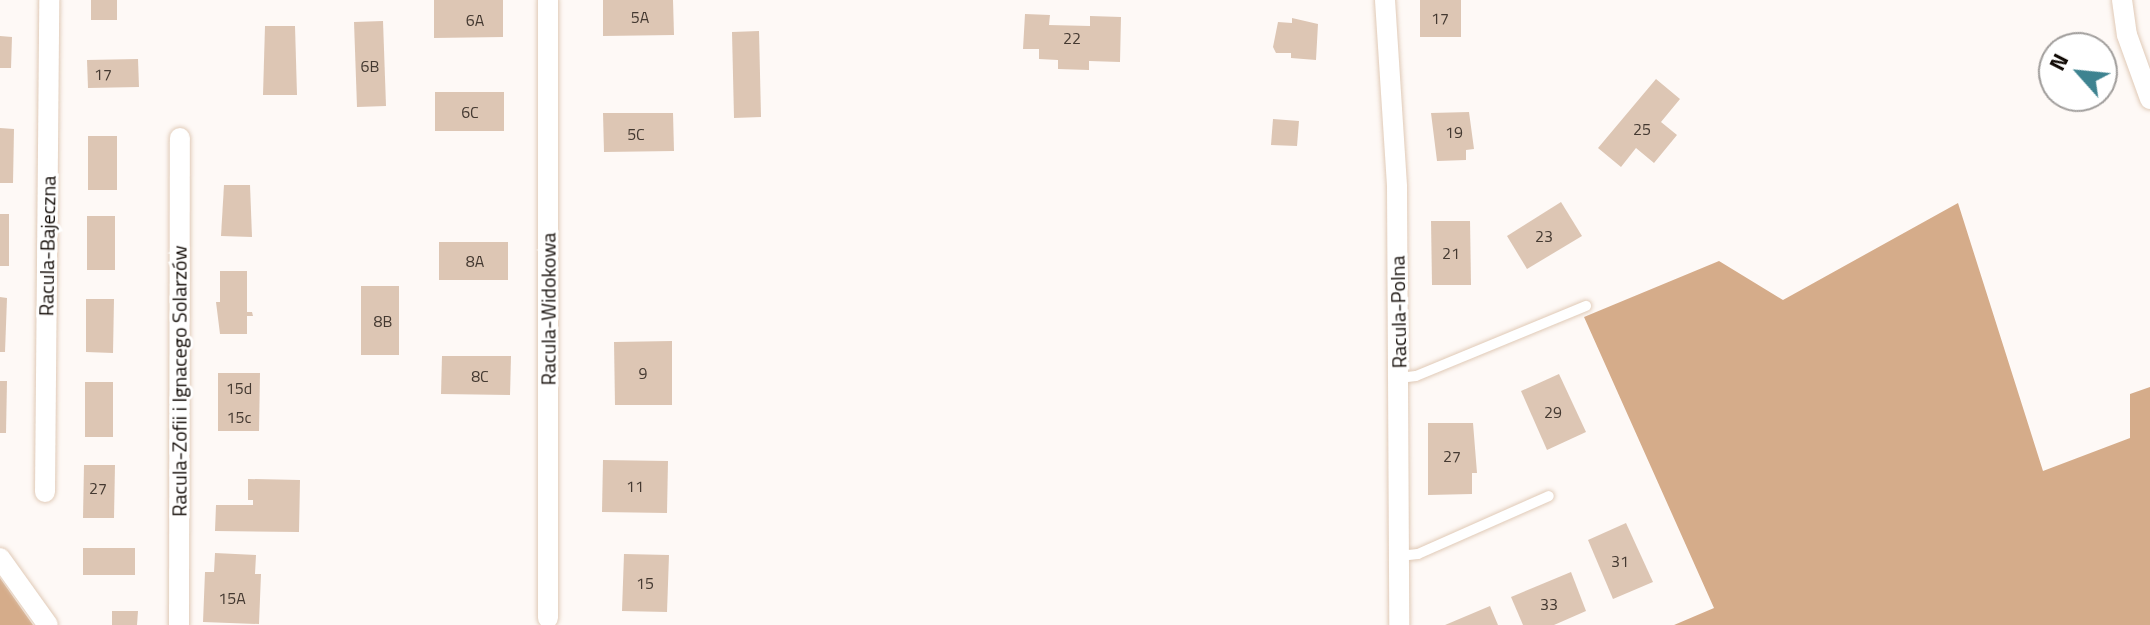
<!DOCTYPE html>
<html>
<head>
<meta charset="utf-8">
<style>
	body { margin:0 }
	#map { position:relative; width:2150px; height:625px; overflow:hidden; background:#fef9f6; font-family:"Titillium Web",sans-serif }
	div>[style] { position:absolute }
	.forest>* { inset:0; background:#d5ac8a }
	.building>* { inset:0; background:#ddc6b4 }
	.roads { filter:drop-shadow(0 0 2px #e0cab7) drop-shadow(0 0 2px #e0cab7) }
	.service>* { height:10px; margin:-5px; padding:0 5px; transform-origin:5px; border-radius:5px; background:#fff }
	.minor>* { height:20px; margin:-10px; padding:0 10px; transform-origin:10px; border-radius:10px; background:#fff }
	span { translate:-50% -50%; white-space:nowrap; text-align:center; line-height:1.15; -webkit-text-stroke:6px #fff; paint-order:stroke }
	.number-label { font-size:16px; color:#443931 }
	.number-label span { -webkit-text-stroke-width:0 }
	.street-label { font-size:20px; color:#110a05 }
	.north { position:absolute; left:2038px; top:32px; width:80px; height:80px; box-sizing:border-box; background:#fff; border:2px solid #a09d9b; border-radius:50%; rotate:297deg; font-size:22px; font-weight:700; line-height:32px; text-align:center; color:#110a05 }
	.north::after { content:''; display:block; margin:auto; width:28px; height:36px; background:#3e8390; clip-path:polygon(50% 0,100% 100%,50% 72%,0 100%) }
</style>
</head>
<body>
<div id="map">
	<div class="forest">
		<i style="clip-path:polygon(1958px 203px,2043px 471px,2130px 438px,2130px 394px,2150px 387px,2150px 625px,1674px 625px,1714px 608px,1584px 317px,1719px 261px,1783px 300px)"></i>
		<i style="clip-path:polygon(0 578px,33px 625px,0 625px)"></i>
	</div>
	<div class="building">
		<i style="clip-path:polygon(91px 0,117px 0,117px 20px,91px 20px)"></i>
		<i style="clip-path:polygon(434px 0,503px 0,503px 37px,434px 38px)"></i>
		<i style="clip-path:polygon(603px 0,673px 0,674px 35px,603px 36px)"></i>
		<i style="clip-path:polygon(1420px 0,1461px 0,1461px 37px,1420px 37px)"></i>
		<i style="clip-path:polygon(1025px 14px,1050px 15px,1049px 25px,1090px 26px,1090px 16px,1121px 17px,1120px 62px,1089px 61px,1089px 70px,1058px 69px,1058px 60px,1039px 59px,1039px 49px,1023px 49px)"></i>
		<i style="clip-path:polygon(1292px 18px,1318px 24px,1316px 60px,1291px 58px,1291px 53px,1276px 53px,1273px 47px,1278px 22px,1292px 23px)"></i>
		<i style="clip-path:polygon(383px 21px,386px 106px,357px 107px,354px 22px)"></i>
		<i style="clip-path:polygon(265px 26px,295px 26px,297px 95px,263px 95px)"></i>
		<i style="clip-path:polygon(759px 31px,761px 117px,734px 118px,732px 32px)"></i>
		<i style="clip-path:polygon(0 36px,12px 37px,11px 68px,0 68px)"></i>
		<i style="clip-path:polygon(138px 59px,139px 87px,88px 88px,87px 60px)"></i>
		<i style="clip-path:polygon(1656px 79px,1680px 99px,1661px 122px,1677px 135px,1654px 163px,1636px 148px,1621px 167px,1598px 148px)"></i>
		<i style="clip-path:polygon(435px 92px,504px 92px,504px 131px,435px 131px)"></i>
		<i style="clip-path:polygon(1469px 112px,1474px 149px,1466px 150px,1466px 160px,1437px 161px,1431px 113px)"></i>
		<i style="clip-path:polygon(603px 113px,673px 113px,674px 151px,604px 152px)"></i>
		<i style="clip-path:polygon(1273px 119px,1299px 121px,1297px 146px,1271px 145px)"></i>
		<i style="clip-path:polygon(0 128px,14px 129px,13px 183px,0 183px)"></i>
		<i style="clip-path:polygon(88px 136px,117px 136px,117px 190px,88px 190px)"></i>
		<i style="clip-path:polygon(224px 185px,250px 185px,252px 237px,221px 236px)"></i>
		<i style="clip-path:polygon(1561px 202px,1582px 236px,1527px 269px,1507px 236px)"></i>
		<i style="clip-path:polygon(0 214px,9px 214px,9px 266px,0 266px)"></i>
		<i style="clip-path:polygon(87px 216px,115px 216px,115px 270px,87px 270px)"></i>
		<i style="clip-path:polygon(1431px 221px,1470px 221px,1471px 285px,1432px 285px)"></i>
		<i style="clip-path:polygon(439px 242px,508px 242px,508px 280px,439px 280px)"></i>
		<i style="clip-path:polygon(220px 271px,247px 271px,247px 312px,252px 312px,253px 316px,247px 316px,247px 334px,220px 334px,216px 302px,220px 302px)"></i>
		<i style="clip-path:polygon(361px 286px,399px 286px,399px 355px,361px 355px)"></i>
		<i style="clip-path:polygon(0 297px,7px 298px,5px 352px,0 352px)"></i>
		<i style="clip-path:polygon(86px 299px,114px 299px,113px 353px,86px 352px)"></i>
		<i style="clip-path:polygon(672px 341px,672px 405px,615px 405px,614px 342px)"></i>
		<i style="clip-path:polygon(442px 356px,511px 356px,510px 395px,441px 394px)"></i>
		<i style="clip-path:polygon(218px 373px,260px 373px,259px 431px,218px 431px)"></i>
		<i style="clip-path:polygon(1559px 374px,1586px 432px,1547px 450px,1521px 391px)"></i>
		<i style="clip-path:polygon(0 381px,7px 381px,6px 433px,0 433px)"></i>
		<i style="clip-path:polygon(85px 382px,113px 382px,113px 437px,85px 437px)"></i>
		<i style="clip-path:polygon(1428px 423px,1473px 423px,1477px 473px,1472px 473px,1472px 494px,1428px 495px)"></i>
		<i style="clip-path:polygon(603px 460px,668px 461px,667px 513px,602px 512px)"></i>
		<i style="clip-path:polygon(84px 465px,115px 465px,114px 518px,83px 518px)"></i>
		<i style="clip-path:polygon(248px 479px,300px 480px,299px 532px,215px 531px,216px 505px,253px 505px,253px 500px,248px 500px)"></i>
		<i style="clip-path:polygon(1626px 523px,1653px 582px,1613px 599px,1588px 540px)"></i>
		<i style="clip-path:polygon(83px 548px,135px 548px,135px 575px,83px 575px)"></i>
		<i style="clip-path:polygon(215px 553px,256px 555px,255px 574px,261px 574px,259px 624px,203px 622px,205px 572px,214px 572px)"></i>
		<i style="clip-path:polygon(624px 554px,669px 555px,667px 612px,622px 611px)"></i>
		<i style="clip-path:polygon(1571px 572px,1586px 611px,1554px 625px,1523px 625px,1511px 597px)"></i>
		<i style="clip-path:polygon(1490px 606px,1498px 625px,1445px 625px)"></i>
		<i style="clip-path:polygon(112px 611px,138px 611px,137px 625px,112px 625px)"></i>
	</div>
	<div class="roads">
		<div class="service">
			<i style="left:1399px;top:378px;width:17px;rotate:-7deg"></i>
			<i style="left:1416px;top:376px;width:184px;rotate:-22.4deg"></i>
			<i style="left:1399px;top:556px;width:19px;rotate:-6deg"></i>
			<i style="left:1418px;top:554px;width:143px;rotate:-23.9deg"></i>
		</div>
		<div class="minor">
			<i style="left:1385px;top:0;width:187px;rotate:86.3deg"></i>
			<i style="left:1397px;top:187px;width:438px;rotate:89.7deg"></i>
			<i style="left:2122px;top:0;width:35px;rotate:82deg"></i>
			<i style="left:2127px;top:35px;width:68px;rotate:70.2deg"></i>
			<i style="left:45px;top:492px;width:492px;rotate:-89.5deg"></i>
			<i style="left:0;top:558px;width:82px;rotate:54.4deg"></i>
			<i style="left:548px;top:618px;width:618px;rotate:-90deg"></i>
			<i style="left:179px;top:625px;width:487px;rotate:-89.9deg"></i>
		</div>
	</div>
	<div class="number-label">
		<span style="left:640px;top:17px">5A</span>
		<span style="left:1440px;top:18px">17</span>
		<span style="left:475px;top:20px">6A</span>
		<span style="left:1072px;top:38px">22</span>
		<span style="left:370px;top:66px">6B</span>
		<span style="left:103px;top:74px">17</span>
		<span style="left:470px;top:112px">6C</span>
		<span style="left:1642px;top:129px">25</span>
		<span style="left:1454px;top:132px">19</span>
		<span style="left:636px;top:134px">5C</span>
		<span style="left:1544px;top:236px">23</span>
		<span style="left:1451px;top:253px">21</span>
		<span style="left:475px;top:261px">8A</span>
		<span style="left:383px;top:321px">8B</span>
		<span style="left:643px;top:373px">9</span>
		<span style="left:480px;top:376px">8C</span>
		<span style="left:239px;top:388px">15d</span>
		<span style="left:1553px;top:412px">29</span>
		<span style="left:239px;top:417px">15c</span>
		<span style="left:1452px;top:456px">27</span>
		<span style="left:635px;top:486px">11</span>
		<span style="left:98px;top:488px">27</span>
		<span style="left:1620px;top:561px">31</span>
		<span style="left:645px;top:583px">15</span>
		<span style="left:232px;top:598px">15A</span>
		<span style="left:1549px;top:604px">33</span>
	</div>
	<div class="street-label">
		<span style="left:47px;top:246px;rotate:-89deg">Racula-Bajeczna</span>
		<span style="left:548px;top:309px;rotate:-90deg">Racula-Widokowa</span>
		<span style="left:1398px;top:312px;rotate:-91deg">Racula-Polna</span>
		<span style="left:179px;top:381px;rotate:-90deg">Racula-Zofii i Ignacego Solarzów</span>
	</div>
	<div class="north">N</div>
</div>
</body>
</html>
